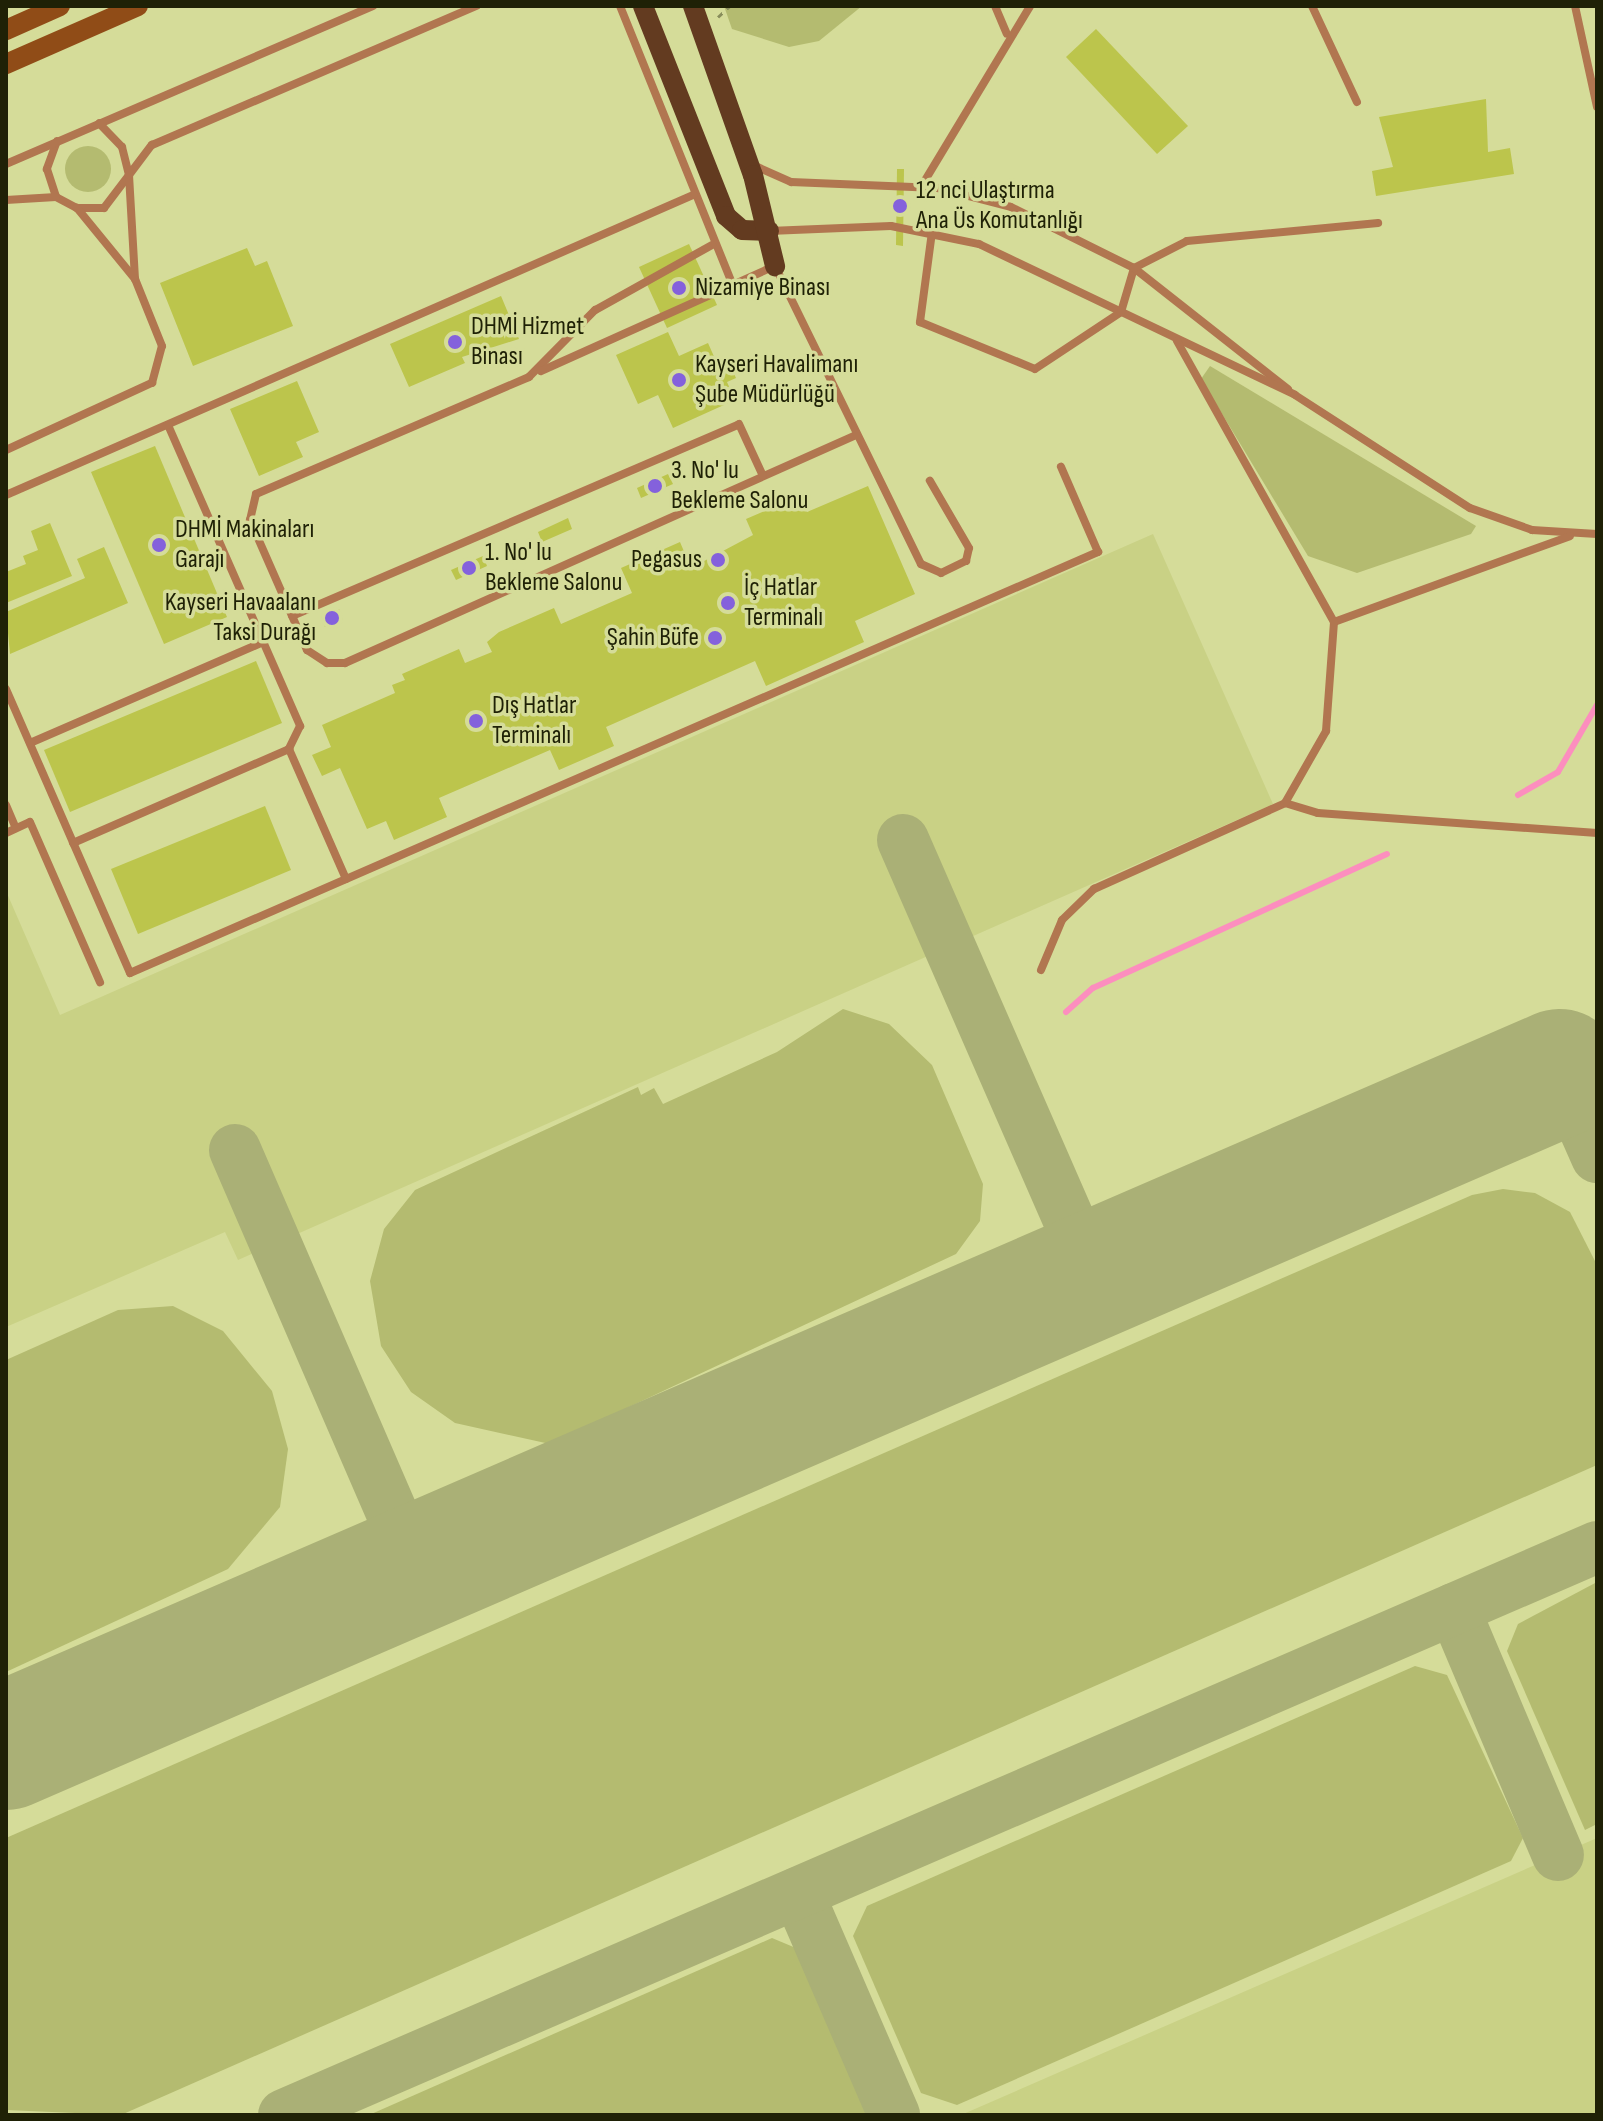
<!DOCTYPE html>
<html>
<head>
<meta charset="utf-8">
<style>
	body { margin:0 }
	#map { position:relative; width:1603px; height:2121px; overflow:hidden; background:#d5dc99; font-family:"Sofia Sans Condensed",sans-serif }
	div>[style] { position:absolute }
	.built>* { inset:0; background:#c9d185 }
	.green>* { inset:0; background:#b4bb70 }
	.round { border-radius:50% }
	.stream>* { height:6px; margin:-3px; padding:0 3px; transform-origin:3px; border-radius:3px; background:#fc8ebe }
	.taxiway>* { height:52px; margin:-26px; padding:0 26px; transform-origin:26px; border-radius:26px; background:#aab076 }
	.runway>* { height:128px; margin:-64px; padding:0 64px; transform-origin:64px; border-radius:64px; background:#aab076 }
	.building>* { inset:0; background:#bcc54c }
	.path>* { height:3px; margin-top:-1.5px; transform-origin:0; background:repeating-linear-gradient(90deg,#888d5b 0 6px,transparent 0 12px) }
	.service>* { height:8px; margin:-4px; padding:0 4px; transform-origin:4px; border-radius:4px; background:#b17650 }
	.secondary>* { height:20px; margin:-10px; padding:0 10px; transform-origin:10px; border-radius:10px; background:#904c17 }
	.primary>* { height:20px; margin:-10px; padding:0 10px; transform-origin:10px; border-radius:10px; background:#633b20 }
	.dots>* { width:22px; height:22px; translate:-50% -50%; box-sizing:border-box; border:4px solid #d5dc99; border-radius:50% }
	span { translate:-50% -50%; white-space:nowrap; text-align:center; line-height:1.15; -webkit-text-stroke:7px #d5dc99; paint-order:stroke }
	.poi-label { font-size:26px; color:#1f2106 }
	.left { translate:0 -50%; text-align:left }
	.right { translate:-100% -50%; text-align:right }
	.frame { position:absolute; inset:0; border:8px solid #1f2106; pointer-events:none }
</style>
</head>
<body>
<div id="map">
	<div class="built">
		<i style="clip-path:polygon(1153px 534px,1273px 804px,238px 1260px,225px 1232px,6px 1327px,6px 891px,60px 1015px)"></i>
		<i style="clip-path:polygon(1597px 1838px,1597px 2115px,961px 2115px,1558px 1855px)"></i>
	</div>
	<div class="green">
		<i style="clip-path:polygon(724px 6px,862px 6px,819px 41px,789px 47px,732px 29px)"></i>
		<i class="round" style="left:65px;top:146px;width:46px;height:46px"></i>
		<i style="clip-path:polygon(1210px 366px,1476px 526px,1471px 534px,1357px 573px,1308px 556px,1201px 379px)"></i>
		<i style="clip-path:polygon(843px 1009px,889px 1024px,932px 1065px,983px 1184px,980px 1221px,956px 1254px,550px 1444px,455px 1423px,411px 1392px,381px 1346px,370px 1281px,384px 1229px,415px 1190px,638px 1087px,641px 1095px,654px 1088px,663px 1104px,777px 1052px)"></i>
		<i style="clip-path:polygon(1503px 1189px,1535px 1193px,1570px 1212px,1597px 1265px,1597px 1465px,121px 2115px,6px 2110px,6px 1838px,1472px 1195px)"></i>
		<i style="clip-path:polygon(173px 1306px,223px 1331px,272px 1391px,288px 1449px,280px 1507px,228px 1569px,6px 1672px,6px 1360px,118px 1310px)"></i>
		<i style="clip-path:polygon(1597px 1582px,1597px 1824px,1585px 1830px,1507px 1651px,1518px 1624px)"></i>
		<i style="clip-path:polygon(1415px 1666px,1447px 1675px,1523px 1838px,1511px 1861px,957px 2105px,921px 2093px,853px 1936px,867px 1906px)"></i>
		<i style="clip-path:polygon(772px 1938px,803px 1951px,891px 2115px,369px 2115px)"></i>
	</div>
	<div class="stream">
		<i style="left:1518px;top:795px;width:46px;rotate:-29.9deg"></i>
		<i style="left:1558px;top:772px;width:78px;rotate:-59.8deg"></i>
		<i style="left:1066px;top:1012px;width:36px;rotate:-42deg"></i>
		<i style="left:1093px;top:988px;width:323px;rotate:-24.5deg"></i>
	</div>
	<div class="taxiway">
		<i style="left:903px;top:840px;width:475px;rotate:66.4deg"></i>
		<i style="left:1560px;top:1073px;width:92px;rotate:66.2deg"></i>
		<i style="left:235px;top:1150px;width:456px;rotate:66.6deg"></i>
		<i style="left:1454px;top:1609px;width:267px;rotate:67.1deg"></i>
		<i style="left:798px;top:1893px;width:242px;rotate:66.6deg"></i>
		<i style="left:284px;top:2115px;width:1431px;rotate:-23.39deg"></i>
	</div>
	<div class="runway">
		<i style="left:6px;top:1746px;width:1693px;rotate:-23.42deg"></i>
	</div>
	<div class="building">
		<i style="clip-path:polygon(1096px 29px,1188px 126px,1157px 154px,1066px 57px)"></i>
		<i style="clip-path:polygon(1486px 99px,1488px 152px,1510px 148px,1514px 174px,1376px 196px,1372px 171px,1393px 167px,1379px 117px)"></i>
		<i style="clip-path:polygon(897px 169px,904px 169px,903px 246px,896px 245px)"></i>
		<i style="clip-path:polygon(689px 244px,717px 305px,667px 328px,639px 267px)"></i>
		<i style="clip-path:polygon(247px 248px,255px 266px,267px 261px,293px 326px,193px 366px,160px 283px)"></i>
		<i style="clip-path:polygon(501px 296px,519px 339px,462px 357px,465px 363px,409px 387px,390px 344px)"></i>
		<i style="clip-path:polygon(668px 332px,679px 356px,708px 343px,716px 361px,726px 357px,736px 378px,727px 382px,735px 400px,673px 428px,658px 395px,638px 404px,616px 355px)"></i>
		<i style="clip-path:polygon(297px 381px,319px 432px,296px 442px,303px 457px,259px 476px,230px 409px)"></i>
		<i style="clip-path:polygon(155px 446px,227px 617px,164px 644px,91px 472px)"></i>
		<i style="clip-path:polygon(668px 474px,673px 484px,641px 498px,637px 488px)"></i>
		<i style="clip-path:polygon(868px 486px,915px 594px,855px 621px,864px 642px,766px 686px,755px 661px,606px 727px,614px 746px,559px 770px,550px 750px,439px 798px,447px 817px,394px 840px,386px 821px,367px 829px,340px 768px,322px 776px,312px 755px,331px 747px,322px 725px,395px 693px,392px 685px,405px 680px,402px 674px,459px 649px,465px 663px,492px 652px,487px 642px,499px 632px,554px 608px,561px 624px,632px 593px,621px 568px,680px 542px,691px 568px,753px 535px,746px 519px,800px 496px,807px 512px)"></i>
		<i style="clip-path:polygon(568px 518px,572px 529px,542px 542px,538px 532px)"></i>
		<i style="clip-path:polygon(50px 523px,72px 576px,6px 603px,6px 572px,26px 564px,23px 556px,38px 550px,31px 531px)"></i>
		<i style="clip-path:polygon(104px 547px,128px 603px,10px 654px,6px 612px,85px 578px,77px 559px)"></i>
		<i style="clip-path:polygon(483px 556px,487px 566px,456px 580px,451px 570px)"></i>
		<i style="clip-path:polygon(339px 609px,343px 619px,325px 627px,321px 617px)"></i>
		<i style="clip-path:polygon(256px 661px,282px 723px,70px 812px,44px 750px)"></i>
		<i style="clip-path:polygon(265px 806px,291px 870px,138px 934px,111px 869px)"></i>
	</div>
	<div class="path">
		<i style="left:718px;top:17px;width:16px;rotate:-43deg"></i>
	</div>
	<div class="service">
		<i style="left:620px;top:6px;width:302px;rotate:68deg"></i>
		<i style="left:995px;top:6px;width:30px;rotate:67deg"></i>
		<i style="left:1312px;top:6px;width:106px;rotate:64.9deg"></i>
		<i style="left:1575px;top:6px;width:103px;rotate:77.7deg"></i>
		<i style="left:57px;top:141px;width:30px;rotate:110deg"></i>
		<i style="left:47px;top:169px;width:29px;rotate:72deg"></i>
		<i style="left:56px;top:197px;width:24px;rotate:28deg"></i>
		<i style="left:77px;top:208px;width:27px"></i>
		<i style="left:104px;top:208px;width:41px;rotate:-52.9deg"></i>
		<i style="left:129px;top:175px;width:29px;rotate:-104deg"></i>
		<i style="left:122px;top:147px;width:33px;rotate:-134deg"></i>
		<i style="left:6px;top:164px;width:400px;rotate:-23.3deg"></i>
		<i style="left:753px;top:165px;width:42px;rotate:24.1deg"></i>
		<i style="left:791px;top:182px;width:146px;rotate:2.4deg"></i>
		<i style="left:937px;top:188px;width:76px;rotate:14.4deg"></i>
		<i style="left:1011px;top:207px;width:137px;rotate:26.4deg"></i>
		<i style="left:1134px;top:268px;width:196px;rotate:38.2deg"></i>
		<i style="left:921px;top:187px;width:211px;rotate:-58.9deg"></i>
		<i style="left:6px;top:200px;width:50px;rotate:-3.4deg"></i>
		<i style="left:769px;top:231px;width:122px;rotate:-2.3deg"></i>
		<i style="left:891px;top:226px;width:90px;rotate:11.6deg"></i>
		<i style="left:979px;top:244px;width:350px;rotate:25.5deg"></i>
		<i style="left:1295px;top:395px;width:208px;rotate:32.9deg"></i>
		<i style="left:1470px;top:508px;width:66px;rotate:19.5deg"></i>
		<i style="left:1532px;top:530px;width:65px;rotate:3.5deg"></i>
		<i style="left:932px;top:232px;width:91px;rotate:97.6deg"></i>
		<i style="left:920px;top:322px;width:124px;rotate:22.2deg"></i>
		<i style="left:1035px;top:369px;width:103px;rotate:-33.5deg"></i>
		<i style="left:1121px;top:312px;width:46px;rotate:-73.5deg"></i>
		<i style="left:1134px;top:268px;width:59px;rotate:-27deg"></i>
		<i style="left:1187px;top:241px;width:192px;rotate:-5.4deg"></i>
		<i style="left:712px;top:245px;width:134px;rotate:150.9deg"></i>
		<i style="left:595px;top:310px;width:94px;rotate:134.6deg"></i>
		<i style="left:529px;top:377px;width:297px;rotate:156.8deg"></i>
		<i style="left:256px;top:494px;width:27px;rotate:103deg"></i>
		<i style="left:250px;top:520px;width:142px;rotate:66.3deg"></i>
		<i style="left:307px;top:650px;width:24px;rotate:33deg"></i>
		<i style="left:327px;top:663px;width:18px"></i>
		<i style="left:345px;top:663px;width:560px;rotate:-24.05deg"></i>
		<i style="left:135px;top:279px;width:104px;rotate:-93.3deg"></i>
		<i style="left:129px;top:175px;width:38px;rotate:-53deg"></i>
		<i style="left:152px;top:145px;width:353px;rotate:-23.2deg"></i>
		<i style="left:541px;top:371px;width:256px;rotate:-24.2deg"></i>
		<i style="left:775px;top:266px;width:332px;rotate:63.9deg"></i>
		<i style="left:921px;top:564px;width:22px;rotate:24deg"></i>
		<i style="left:941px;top:573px;width:28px;rotate:-26deg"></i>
		<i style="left:966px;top:561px;width:13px;rotate:-77deg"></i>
		<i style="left:969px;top:548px;width:78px;rotate:-120.2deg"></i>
		<i style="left:168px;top:425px;width:329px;rotate:66.3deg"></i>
		<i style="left:300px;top:726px;width:25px;rotate:116deg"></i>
		<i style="left:6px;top:450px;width:161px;rotate:-24.7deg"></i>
		<i style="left:152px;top:383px;width:38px;rotate:-75deg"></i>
		<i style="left:162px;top:346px;width:72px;rotate:-111.9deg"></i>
		<i style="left:135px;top:279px;width:92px;rotate:-129.2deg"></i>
		<i style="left:6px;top:495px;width:750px;rotate:-23.59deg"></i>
		<i style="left:292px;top:616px;width:486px;rotate:-23.2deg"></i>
		<i style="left:739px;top:424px;width:57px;rotate:65.2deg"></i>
		<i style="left:1334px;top:622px;width:251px;rotate:-20deg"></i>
		<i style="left:6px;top:689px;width:310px;rotate:66.4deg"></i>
		<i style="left:130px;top:973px;width:1056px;rotate:-23.51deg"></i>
		<i style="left:1098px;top:552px;width:93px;rotate:-113.5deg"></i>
		<i style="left:30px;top:743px;width:254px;rotate:-23.4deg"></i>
		<i style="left:1285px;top:803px;width:34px;rotate:17deg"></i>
		<i style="left:1318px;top:813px;width:280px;rotate:4.1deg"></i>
		<i style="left:6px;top:805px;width:25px;rotate:67deg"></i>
		<i style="left:6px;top:833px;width:26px;rotate:-25deg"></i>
		<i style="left:30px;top:822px;width:175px;rotate:66.4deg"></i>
		<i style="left:73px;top:843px;width:236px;rotate:-23.5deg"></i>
		<i style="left:289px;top:749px;width:142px;rotate:66.3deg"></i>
		<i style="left:1041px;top:970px;width:54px;rotate:-67.2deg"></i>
		<i style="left:1062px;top:920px;width:45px;rotate:-44.1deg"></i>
		<i style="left:1094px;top:889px;width:209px;rotate:-24.2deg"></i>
		<i style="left:1285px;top:803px;width:83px;rotate:-60.3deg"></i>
		<i style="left:1326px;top:731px;width:109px;rotate:-85.8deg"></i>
		<i style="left:1334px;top:622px;width:322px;rotate:-119.2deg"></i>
	</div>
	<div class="secondary">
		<i style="left:6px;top:30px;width:59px;rotate:-24deg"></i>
		<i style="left:6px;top:64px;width:144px;rotate:-23.7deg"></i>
	</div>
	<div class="primary">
		<i style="left:643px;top:6px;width:226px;rotate:68.4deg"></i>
		<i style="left:726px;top:216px;width:21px;rotate:41deg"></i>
		<i style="left:742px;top:230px;width:27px;rotate:2deg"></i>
		<i style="left:693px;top:6px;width:179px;rotate:70.5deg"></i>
		<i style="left:753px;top:175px;width:94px;rotate:76.4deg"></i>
	</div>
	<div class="dots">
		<i style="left:900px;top:206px;background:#8461dc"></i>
		<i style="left:679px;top:288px;background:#8461dc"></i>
		<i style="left:455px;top:342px;background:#8461dc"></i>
		<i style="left:679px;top:380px;background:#8461dc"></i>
		<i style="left:655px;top:486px;background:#8461dc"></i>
		<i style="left:159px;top:545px;background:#8461dc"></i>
		<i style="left:718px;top:560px;background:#8461dc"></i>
		<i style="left:469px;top:568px;background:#8461dc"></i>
		<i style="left:728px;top:603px;background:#8461dc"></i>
		<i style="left:332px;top:618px;background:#8461dc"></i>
		<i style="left:715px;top:638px;background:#8461dc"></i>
		<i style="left:476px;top:721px;background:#8461dc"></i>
	</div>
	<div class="poi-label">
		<span class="left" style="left:916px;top:206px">12 nci Ulaştırma<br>Ana Üs Komutanlığı</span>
		<span class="left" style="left:695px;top:288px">Nizamiye Binası</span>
		<span class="left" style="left:471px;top:342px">DHMİ Hizmet<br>Binası</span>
		<span class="left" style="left:695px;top:380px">Kayseri Havalimanı<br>Şube Müdürlüğü</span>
		<span class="left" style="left:671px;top:486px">3. No' lu<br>Bekleme Salonu</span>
		<span class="left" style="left:175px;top:545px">DHMİ Makinaları<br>Garajı</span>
		<span class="left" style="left:485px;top:568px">1. No' lu<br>Bekleme Salonu</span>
		<span class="right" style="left:702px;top:560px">Pegasus</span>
		<span class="left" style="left:744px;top:603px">İç Hatlar<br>Terminalı</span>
		<span class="right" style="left:316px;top:618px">Kayseri Havaalanı<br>Taksi Durağı</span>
		<span class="right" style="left:699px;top:638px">Şahin Büfe</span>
		<span class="left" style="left:492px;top:721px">Dış Hatlar<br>Terminalı</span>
	</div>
	<div class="frame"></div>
</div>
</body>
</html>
